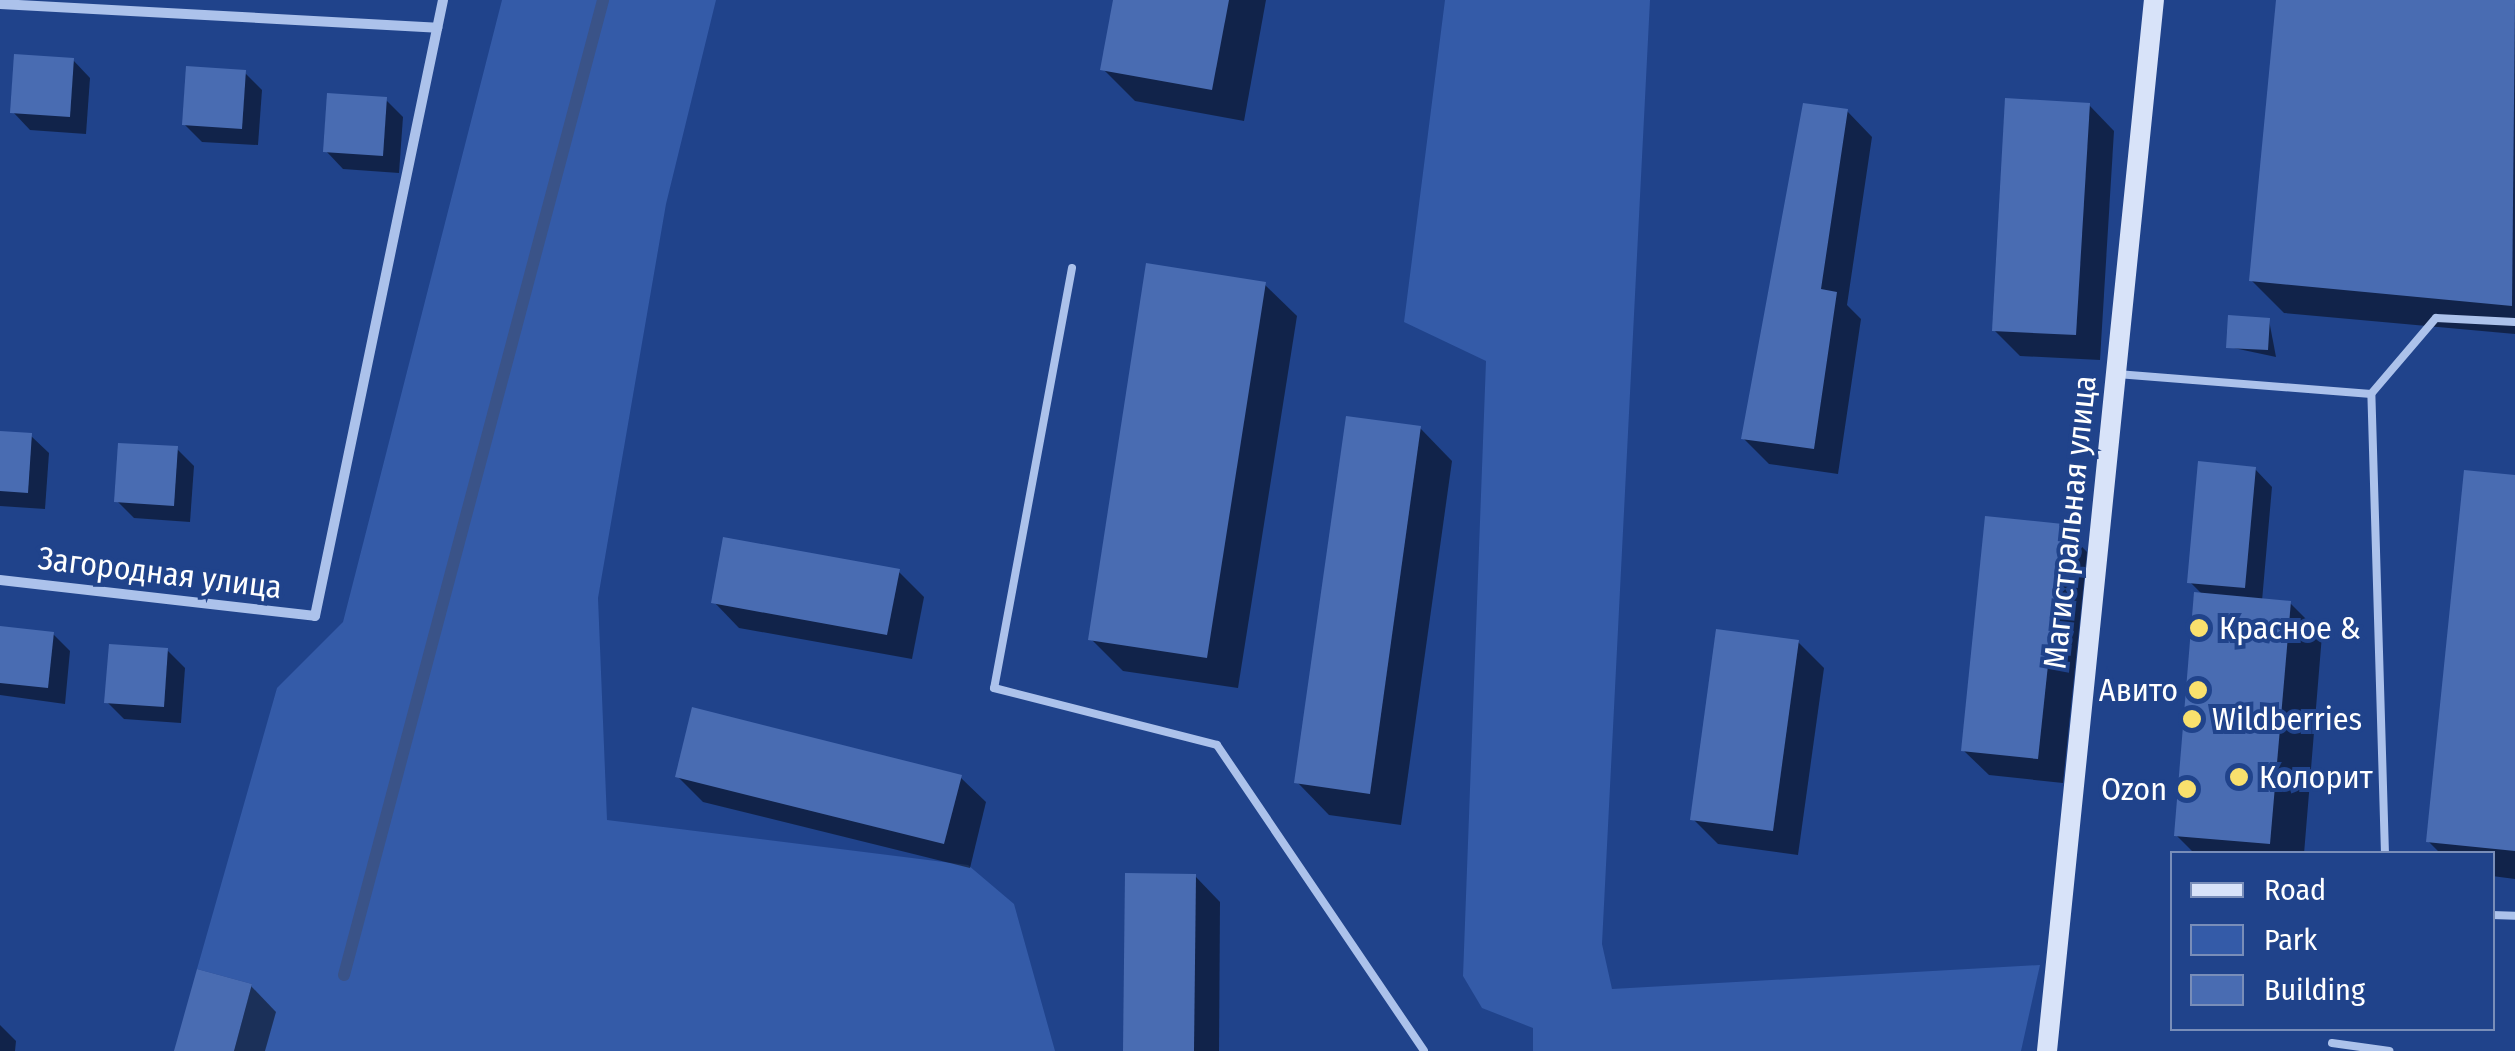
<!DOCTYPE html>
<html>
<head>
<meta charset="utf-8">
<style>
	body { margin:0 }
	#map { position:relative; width:2515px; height:1051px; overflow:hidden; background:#20438b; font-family:"Fira Sans Condensed",sans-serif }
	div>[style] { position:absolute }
	.green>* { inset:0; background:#345ba8 }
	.shadow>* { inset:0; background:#0007 }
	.stream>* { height:12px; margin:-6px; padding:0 6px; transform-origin:6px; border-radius:6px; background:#3a5388 }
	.building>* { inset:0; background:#496cb2 }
	.lane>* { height:8px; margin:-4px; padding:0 4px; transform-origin:4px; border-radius:4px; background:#acc2eb }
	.street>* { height:10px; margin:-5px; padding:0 5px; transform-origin:5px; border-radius:5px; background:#acc2eb }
	.secondary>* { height:20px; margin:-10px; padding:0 10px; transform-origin:10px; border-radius:10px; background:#d8e3f9 }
	.dots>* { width:28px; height:28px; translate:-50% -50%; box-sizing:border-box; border:5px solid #20438b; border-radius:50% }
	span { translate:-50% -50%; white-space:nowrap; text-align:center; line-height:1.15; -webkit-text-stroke:8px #20438b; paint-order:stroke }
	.street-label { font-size:32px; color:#fff }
	.poi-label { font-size:32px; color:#fff }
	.left { translate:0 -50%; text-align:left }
	.right { translate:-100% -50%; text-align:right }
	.legend { position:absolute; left:2170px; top:851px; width:325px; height:180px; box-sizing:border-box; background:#20438b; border:2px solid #798eb9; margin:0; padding:12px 18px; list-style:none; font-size:30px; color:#fff }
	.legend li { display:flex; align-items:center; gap:20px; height:50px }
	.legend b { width:50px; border:2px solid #798eb9 }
</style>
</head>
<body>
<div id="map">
	<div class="green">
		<i style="clip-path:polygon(502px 0,716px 0,666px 204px,598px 598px,607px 820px,968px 865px,1014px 904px,1055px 1051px,234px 1051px,252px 984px,197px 969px,277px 688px,343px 622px)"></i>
		<i style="clip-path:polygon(1445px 0,1650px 0,1602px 944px,1612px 989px,2040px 965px,2021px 1051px,1533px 1051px,1533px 1028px,1482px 1008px,1463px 976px,1486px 361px,1404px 322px)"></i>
	</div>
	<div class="shadow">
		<i style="clip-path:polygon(1116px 0,1266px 0,1244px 121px,1135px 101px,1103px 69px)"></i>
		<i style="clip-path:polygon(2278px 0,2515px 0,2515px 334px,2284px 313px,2252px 281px)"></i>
		<i style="clip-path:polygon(73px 60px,90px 78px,86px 134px,30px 130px,13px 112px)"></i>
		<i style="clip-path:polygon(245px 73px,262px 90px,258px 145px,202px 142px,184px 124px)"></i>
		<i style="clip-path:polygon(386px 100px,403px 117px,399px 173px,343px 169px,326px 151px)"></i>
		<i style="clip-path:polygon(2089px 105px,2114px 131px,2100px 360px,2020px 356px,1994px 330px)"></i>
		<i style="clip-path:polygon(1847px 111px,1872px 137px,1847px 305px,1861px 319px,1838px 474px,1769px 464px,1743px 438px)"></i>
		<i style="clip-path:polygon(1264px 284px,1297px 316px,1238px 688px,1123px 671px,1091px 639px)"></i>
		<i style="clip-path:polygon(2269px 320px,2276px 357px,2229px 347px)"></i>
		<i style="clip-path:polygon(1420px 428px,1452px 461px,1401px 825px,1329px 815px,1297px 782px)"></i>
		<i style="clip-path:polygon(0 434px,31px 436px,49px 453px,45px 509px,0 506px)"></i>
		<i style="clip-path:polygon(177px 449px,194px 466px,190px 522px,134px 518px,117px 501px)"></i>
		<i style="clip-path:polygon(2255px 469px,2272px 487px,2262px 601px,2290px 603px,2322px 635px,2304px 854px,2195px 854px,2176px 835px,2204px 596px,2190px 582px)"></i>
		<i style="clip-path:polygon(2515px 478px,2515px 879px,2492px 876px,2492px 854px,2441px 854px,2428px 841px)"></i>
		<i style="clip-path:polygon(2062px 526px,2087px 552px,2063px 783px,1989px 775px,1963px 750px)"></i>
		<i style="clip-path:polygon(898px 571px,924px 597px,912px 659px,739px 628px,714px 602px)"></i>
		<i style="clip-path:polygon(0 629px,53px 634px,70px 651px,65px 704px,0 695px)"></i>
		<i style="clip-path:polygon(1798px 642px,1824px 668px,1798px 855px,1718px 844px,1693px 819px)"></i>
		<i style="clip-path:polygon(167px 650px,185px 668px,181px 723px,124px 719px,107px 702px)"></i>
		<i style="clip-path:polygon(677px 776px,960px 777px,986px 802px,970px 868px,703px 802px)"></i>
		<i style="clip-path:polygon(1195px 876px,1220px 902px,1219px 1051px,1125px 1051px)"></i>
		<i style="clip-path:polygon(251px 986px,276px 1012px,265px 1051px,177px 1051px)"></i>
		<i style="clip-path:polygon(0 1025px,16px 1041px,15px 1051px,0 1051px)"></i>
	</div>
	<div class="stream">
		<i style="left:344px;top:975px;width:1009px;rotate:-75.12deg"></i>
	</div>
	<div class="building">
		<i style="clip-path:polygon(1113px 0,1229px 0,1212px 90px,1100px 70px)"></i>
		<i style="clip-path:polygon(2276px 0,2515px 0,2512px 306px,2249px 281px)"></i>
		<i style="clip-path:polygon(14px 54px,74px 58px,70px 117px,10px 113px)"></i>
		<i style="clip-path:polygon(186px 66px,246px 70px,242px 129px,182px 125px)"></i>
		<i style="clip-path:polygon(327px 93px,387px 97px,383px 156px,323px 152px)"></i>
		<i style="clip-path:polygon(2005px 98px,2090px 103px,2076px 335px,1992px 331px)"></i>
		<i style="clip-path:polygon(1803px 103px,1848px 109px,1821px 289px,1837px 292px,1814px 449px,1741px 439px)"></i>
		<i style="clip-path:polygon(1146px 263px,1266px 282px,1207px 658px,1088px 640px)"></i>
		<i style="clip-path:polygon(2228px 315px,2270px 318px,2268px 350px,2226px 348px)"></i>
		<i style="clip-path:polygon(1346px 416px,1421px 426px,1370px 794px,1294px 783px)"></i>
		<i style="clip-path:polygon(0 431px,32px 433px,28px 493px,0 491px)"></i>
		<i style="clip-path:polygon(118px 443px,178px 446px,174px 506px,114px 502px)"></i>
		<i style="clip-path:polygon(2198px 461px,2256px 467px,2245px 588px,2187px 583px)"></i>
		<i style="clip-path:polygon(2464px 470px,2515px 475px,2515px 851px,2426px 842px)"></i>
		<i style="clip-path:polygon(1985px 516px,2063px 524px,2038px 759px,1961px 751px)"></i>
		<i style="clip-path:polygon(723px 537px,900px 569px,887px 635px,711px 603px)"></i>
		<i style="clip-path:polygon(2194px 592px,2291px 601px,2270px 844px,2174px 836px)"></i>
		<i style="clip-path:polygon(0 626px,54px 632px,48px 688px,0 683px)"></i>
		<i style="clip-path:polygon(1716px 629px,1799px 640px,1773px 831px,1690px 820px)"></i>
		<i style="clip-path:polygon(109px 644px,168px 648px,164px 707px,104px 703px)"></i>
		<i style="clip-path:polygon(692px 707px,962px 775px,944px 844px,675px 777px)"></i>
		<i style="clip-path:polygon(1125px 873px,1196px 874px,1194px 1051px,1123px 1051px)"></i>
		<i style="clip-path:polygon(197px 969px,252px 984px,234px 1051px,174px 1051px)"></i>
	</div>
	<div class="lane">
		<i style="left:1072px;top:268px;width:427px;rotate:100.5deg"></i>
		<i style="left:994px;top:688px;width:230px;rotate:14.3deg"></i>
		<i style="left:1217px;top:745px;width:369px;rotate:55.9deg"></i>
		<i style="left:2117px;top:374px;width:255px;rotate:4.5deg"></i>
		<i style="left:2385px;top:854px;width:460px;rotate:-91.7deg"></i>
		<i style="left:2371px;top:394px;width:100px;rotate:-49.5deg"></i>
		<i style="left:2436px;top:318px;width:79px;rotate:2.9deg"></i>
		<i style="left:2492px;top:915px;width:23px;rotate:2deg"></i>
		<i style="left:2332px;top:1043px;width:58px;rotate:8deg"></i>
	</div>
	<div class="street">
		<i style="left:0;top:4px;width:438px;rotate:3.1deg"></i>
		<i style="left:0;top:580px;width:317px;rotate:6.5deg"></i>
		<i style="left:315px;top:616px;width:629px;rotate:-78.26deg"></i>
	</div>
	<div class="secondary">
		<i style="left:2047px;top:1051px;width:1056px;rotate:-84.19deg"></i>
	</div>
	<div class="dots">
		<i style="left:2199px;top:628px;background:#f9e06d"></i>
		<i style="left:2198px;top:690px;background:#f9e06d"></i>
		<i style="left:2192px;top:719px;background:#f9e06d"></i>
		<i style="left:2239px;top:777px;background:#f9e06d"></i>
		<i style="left:2187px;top:789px;background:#f9e06d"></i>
	</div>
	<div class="street-label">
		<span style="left:2070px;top:522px;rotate:-84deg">Магистральная улица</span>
		<span style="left:160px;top:573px;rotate:7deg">Загородная улица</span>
	</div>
	<div class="poi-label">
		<span class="left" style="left:2219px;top:628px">Красное &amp;</span>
		<span class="right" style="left:2178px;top:690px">Авито</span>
		<span class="left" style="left:2212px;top:719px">Wildberries</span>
		<span class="left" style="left:2259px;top:777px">Колорит</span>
		<span class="right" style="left:2167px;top:789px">Ozon</span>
	</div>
	<ul class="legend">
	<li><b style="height:12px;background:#d8e3f9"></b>Road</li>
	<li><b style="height:28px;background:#345ba8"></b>Park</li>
	<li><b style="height:28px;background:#496cb2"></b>Building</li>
	</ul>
</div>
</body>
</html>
